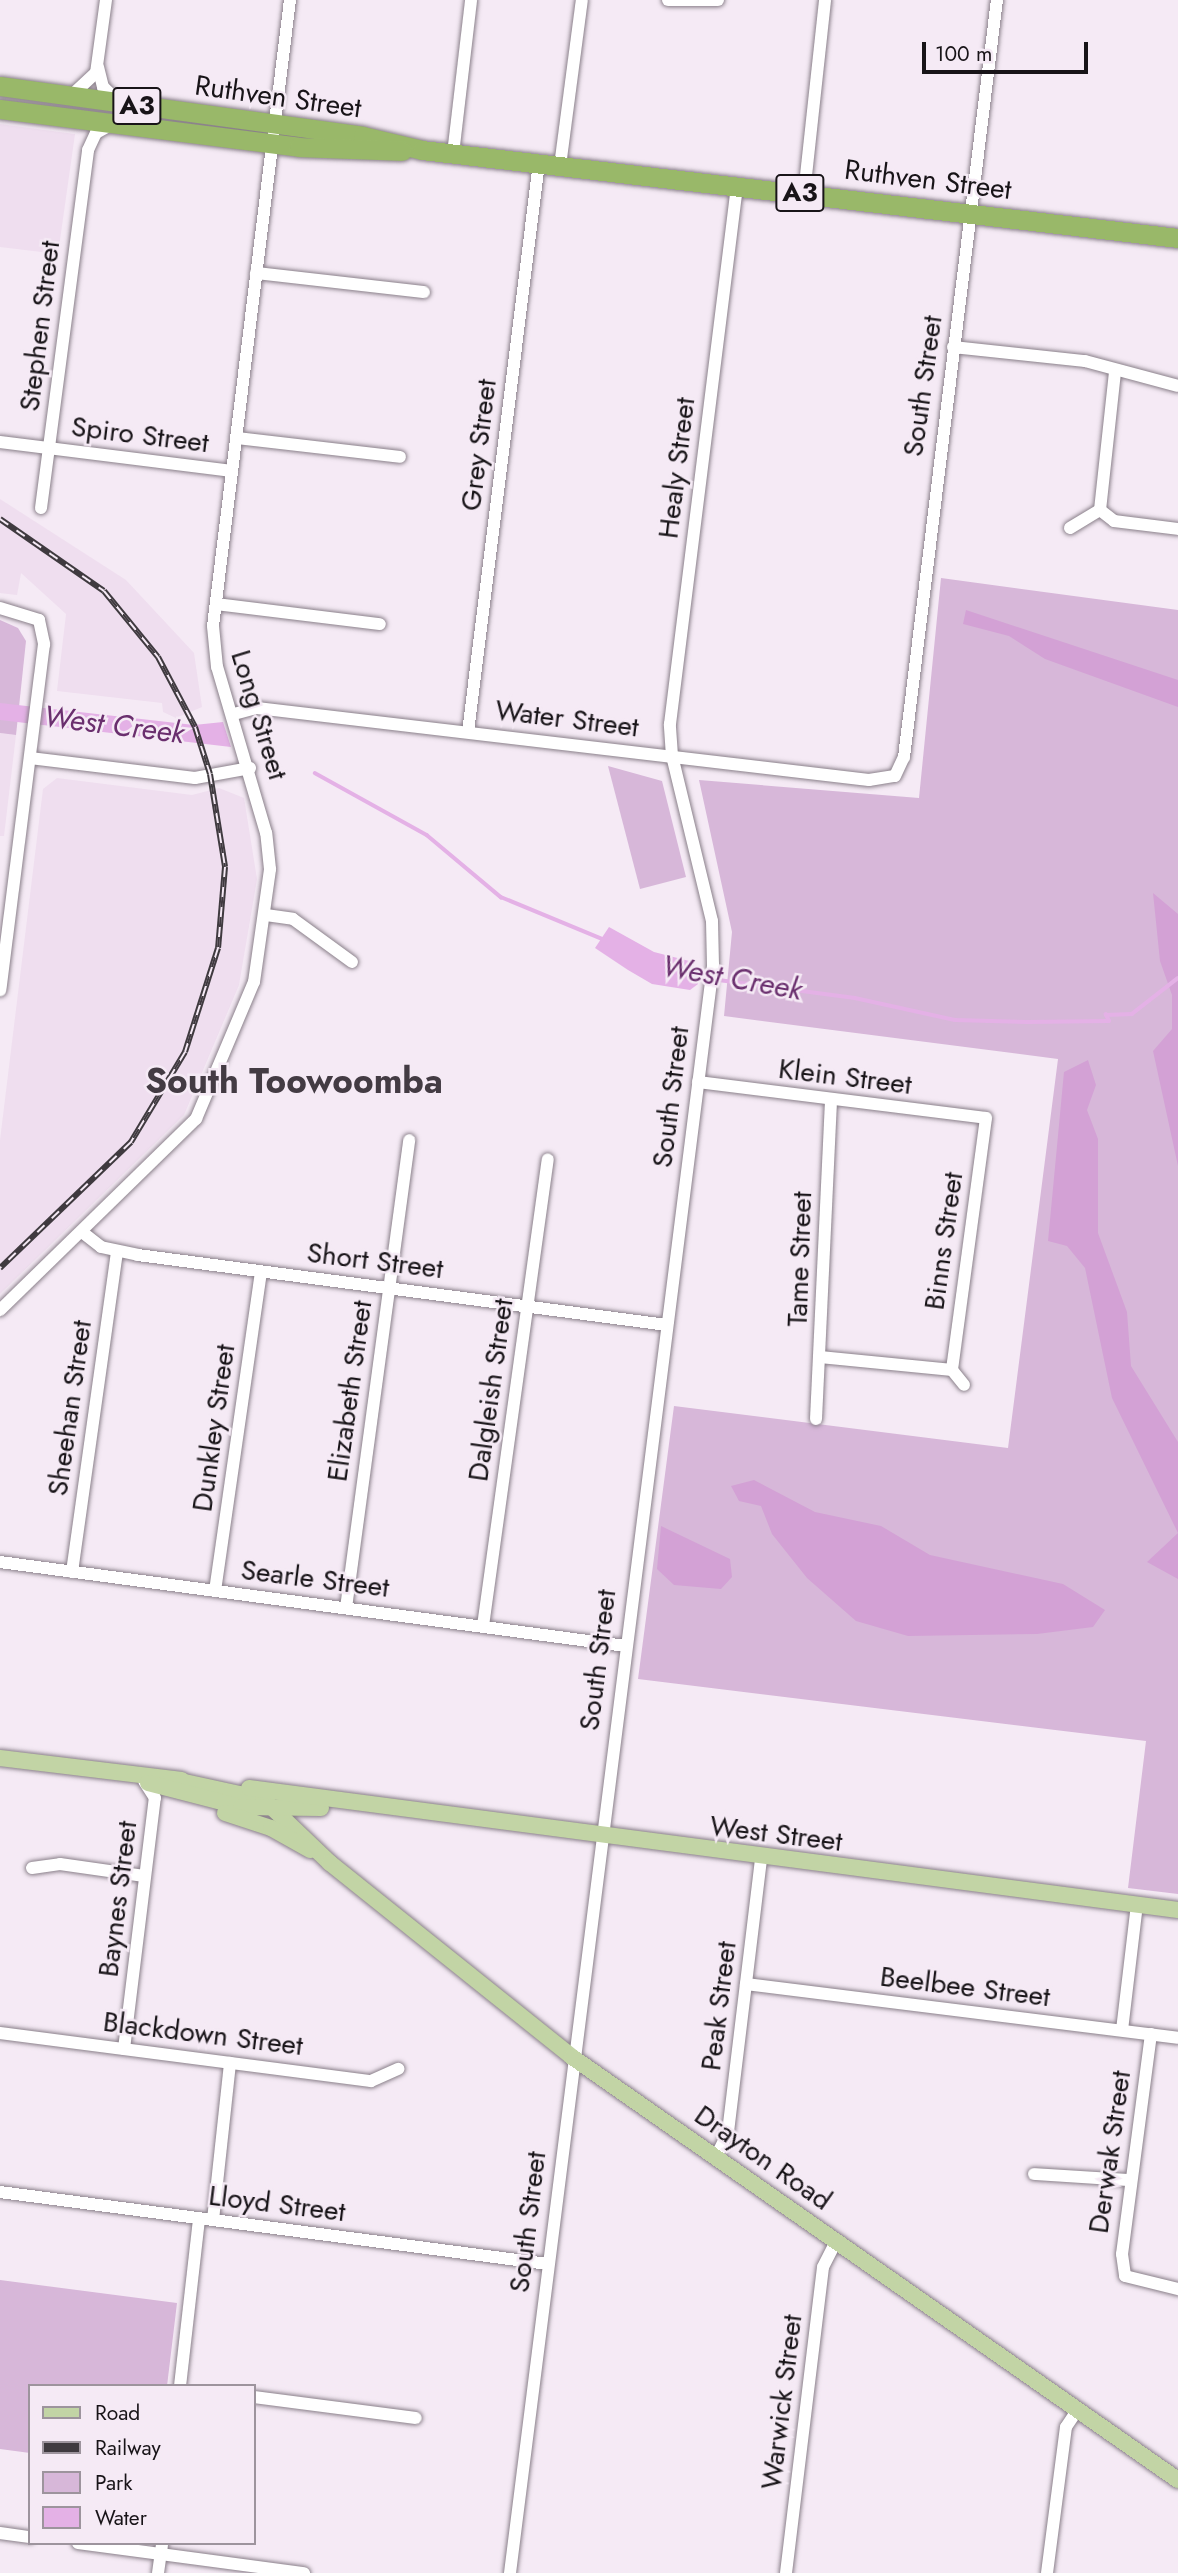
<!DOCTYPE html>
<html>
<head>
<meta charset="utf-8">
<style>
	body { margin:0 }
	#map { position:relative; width:1178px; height:2573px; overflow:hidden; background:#f5eaf5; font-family:Jost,sans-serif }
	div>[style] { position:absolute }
	.built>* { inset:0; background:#efdeef }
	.green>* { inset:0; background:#d7b7d9 }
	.forest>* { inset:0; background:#d3a1d5 }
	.water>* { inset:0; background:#e4b1e6 }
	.stream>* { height:3.5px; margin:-1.75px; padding:0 1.75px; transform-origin:1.75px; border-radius:1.75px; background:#e4b1e6 }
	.roads { filter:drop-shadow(0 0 2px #8a808a) drop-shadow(0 0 2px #8a808a) }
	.minor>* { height:12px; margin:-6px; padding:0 6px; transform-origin:6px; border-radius:6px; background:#fff }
	.major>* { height:16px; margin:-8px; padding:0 8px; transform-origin:8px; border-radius:8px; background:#c2d4a5 }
	.highway>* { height:19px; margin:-9.5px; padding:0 9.5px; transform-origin:9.5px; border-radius:9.5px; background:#99b869 }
	.rail>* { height:6px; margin-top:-3px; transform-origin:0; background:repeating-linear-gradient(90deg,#f5eaf5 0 10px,#3f3a3f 0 20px); box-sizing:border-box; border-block:2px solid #3f3a3f }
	span { translate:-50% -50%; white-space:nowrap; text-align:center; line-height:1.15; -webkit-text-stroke:5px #f5eaf5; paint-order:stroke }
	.shield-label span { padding:2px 5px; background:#f5eaf5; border:2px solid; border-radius:5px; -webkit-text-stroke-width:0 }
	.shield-label { font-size:26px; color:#181418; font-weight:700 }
	.street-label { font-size:28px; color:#181418 }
	.water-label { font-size:30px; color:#6a2f6e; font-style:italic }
	.district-label { font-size:35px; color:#433b43; font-weight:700 }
	.legend { position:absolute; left:28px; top:2384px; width:228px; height:161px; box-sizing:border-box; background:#f5eaf5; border:2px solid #9d949d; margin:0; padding:9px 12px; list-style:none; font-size:21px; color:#181418 }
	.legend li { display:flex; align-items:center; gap:14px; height:35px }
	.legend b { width:35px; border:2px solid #9d949d }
	.scale { position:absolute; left:922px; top:42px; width:166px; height:32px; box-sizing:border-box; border:4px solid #181418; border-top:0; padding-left:9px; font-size:21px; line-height:24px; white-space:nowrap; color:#181418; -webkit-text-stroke:5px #f5eaf5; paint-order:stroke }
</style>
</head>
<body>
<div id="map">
	<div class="built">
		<i style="clip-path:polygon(0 124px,75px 134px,58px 254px,0 247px)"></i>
		<i style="clip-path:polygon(0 499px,126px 580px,194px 653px,202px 707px,176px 718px,163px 712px,162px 703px,57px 691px,66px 614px,21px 573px,17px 595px,0 593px)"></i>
		<i style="clip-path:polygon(0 733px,16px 735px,4px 836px,0 836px)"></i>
		<i style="clip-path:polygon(57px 778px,192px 795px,219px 788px,244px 798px,257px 879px,239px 985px,184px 1115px,0 1294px,0 1140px,43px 789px)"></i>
	</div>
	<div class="green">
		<i style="clip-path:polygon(941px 578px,1178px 610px,1178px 1894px,1128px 1888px,1146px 1741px,638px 1679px,674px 1406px,1008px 1448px,1058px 1059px,724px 1016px,732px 932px,699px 780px,919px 798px)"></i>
		<i style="clip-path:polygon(0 620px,18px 628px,26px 641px,16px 735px,0 733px)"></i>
		<i style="clip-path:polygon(608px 766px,662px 781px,686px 877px,640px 889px)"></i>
		<i style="clip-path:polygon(0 2280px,177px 2303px,167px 2386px,30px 2386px,30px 2453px,0 2449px)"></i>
	</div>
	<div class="forest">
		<i style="clip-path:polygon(966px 610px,1178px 680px,1178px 707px,1045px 659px,1009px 636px,963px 624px)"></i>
		<i style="clip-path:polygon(1153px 893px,1178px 914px,1178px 1166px,1153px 1051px,1172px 1029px,1172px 995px,1160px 961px)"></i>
		<i style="clip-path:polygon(1088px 1060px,1096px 1085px,1087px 1110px,1098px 1139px,1098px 1233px,1127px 1312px,1131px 1366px,1178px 1442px,1178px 1579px,1147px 1562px,1178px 1533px,1112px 1398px,1085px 1268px,1067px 1246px,1048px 1241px,1064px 1072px)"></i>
		<i style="clip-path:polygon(754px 1480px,815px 1512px,881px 1526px,930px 1555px,1063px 1584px,1105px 1610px,1093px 1627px,1037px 1634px,908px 1636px,856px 1621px,807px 1578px,772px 1534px,761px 1506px,739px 1501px,731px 1486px)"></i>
		<i style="clip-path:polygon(661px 1526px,730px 1559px,732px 1577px,721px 1589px,674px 1585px,657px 1569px)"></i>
	</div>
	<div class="water">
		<i style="clip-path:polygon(0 703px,194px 725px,223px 722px,231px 747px,0 720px)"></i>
		<i style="clip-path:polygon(609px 927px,654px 952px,693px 962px,698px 984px,690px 990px,652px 984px,628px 970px,595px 948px)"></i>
	</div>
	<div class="stream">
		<i style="left:315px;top:773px;width:128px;rotate:29deg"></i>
		<i style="left:427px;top:835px;width:97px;rotate:40deg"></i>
		<i style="left:501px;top:897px;width:113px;rotate:22.5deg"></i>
		<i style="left:696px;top:977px;width:160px;rotate:7.5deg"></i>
		<i style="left:855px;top:998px;width:102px;rotate:12.4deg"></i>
		<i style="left:955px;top:1020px;width:72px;rotate:1.6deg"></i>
		<i style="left:1027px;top:1022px;width:82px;rotate:-0.7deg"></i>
		<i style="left:1109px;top:1021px;width:7px;rotate:-117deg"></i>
		<i style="left:1106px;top:1015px;width:26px;rotate:-2deg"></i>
		<i style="left:1132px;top:1014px;width:58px;rotate:-38deg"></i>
	</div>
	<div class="roads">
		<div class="minor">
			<i style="left:668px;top:0;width:50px"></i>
			<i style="left:98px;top:67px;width:21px;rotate:76deg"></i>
			<i style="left:103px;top:87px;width:21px;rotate:43deg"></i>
			<i style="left:72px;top:95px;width:33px;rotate:-43deg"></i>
			<i style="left:96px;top:73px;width:74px;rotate:-82.2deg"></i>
			<i style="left:453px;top:154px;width:155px;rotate:-83.3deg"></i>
			<i style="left:560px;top:166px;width:167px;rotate:-82.5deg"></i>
			<i style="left:804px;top:194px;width:195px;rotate:-83.8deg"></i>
			<i style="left:256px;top:273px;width:169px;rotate:6.5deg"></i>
			<i style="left:953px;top:347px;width:133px;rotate:6.1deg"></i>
			<i style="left:1085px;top:361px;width:96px;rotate:15deg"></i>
			<i style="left:237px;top:438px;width:164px;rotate:6.6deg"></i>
			<i style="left:0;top:442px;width:234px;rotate:7.1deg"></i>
			<i style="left:41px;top:508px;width:361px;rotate:-82.5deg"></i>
			<i style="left:88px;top:150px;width:19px;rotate:-65deg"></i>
			<i style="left:96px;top:133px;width:18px;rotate:-29deg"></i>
			<i style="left:1100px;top:510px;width:139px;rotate:-83.8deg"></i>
			<i style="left:1070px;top:528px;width:35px;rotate:-31deg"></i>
			<i style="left:1100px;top:510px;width:18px;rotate:38deg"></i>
			<i style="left:1114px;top:521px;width:64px;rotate:7.1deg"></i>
			<i style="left:216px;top:604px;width:165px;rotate:7deg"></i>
			<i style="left:0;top:608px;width:41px;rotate:17.1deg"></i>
			<i style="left:39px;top:620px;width:25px;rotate:78deg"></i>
			<i style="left:44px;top:644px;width:349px;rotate:97.2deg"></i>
			<i style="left:234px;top:714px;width:24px;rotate:-15deg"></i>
			<i style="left:257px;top:708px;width:616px;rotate:6.71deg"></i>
			<i style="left:869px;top:780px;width:26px;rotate:-9deg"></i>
			<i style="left:895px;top:776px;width:21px;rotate:-65deg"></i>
			<i style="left:904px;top:757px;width:763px;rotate:-83deg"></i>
			<i style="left:468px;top:732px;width:573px;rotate:-82.89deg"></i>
			<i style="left:30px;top:758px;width:166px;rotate:6.9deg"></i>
			<i style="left:195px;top:778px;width:56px;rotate:-10.3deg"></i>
			<i style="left:266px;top:915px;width:27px;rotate:8deg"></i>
			<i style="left:293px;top:919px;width:73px;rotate:36.1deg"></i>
			<i style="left:698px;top:1082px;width:290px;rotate:7.1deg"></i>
			<i style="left:986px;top:1118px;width:254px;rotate:97.7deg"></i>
			<i style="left:82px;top:1232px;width:24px;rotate:38deg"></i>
			<i style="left:101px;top:1247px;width:38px;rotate:12deg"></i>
			<i style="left:138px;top:1255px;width:534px;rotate:7.54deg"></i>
			<i style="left:0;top:1310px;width:274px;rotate:-44.3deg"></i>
			<i style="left:196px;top:1119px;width:149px;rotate:-67.1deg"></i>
			<i style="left:254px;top:982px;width:114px;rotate:-81.9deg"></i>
			<i style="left:270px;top:869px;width:36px;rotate:-96deg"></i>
			<i style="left:266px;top:833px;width:173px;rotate:-106.4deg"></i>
			<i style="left:217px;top:667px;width:41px;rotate:-95.6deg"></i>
			<i style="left:213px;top:626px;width:631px;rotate:-82.99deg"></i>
			<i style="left:820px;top:1357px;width:133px;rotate:5.6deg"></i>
			<i style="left:952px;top:1370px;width:19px;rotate:51deg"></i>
			<i style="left:816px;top:1419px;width:318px;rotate:-87.3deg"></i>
			<i style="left:0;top:1562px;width:631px;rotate:7.65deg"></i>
			<i style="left:72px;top:1572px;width:324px;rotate:-82deg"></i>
			<i style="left:215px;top:1591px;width:322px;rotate:-81.8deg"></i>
			<i style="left:346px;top:1608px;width:472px;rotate:-82.3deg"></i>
			<i style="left:483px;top:1626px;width:471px;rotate:-82.1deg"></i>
			<i style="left:32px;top:1868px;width:28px;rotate:-8deg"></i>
			<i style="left:60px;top:1864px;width:85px;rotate:8.1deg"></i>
			<i style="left:746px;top:1984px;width:435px;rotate:7.1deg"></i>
			<i style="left:1122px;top:2030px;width:126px;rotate:-83.2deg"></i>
			<i style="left:0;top:2033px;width:374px;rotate:7.4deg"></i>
			<i style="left:371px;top:2081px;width:30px;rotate:-24deg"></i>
			<i style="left:1151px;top:2034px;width:222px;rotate:97.5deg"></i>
			<i style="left:1122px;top:2254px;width:22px;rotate:82deg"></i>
			<i style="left:1125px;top:2276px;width:55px;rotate:13.8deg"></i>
			<i style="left:124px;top:2049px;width:253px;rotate:-83deg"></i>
			<i style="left:155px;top:1798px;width:20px;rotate:-123deg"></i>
			<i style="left:716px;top:2157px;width:28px;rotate:-64deg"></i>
			<i style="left:728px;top:2132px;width:276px;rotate:-83.1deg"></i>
			<i style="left:1034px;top:2174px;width:96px;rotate:3.6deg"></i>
			<i style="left:0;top:2192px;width:553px;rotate:7.49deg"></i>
			<i style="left:213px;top:2220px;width:158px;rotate:-83.8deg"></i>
			<i style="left:180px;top:2386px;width:168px;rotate:-83.5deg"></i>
			<i style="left:254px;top:2397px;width:163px;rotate:7.4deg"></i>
			<i style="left:0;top:2533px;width:30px;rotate:8deg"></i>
			<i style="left:78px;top:2543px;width:228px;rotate:7.6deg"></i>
			<i style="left:158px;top:2573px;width:30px;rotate:-82deg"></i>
			<i style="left:510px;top:2573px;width:1621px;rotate:-82.8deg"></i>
			<i style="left:713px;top:965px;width:44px;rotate:-91.3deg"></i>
			<i style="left:712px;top:921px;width:170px;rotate:-103.6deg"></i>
			<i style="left:672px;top:756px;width:32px;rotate:-94deg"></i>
			<i style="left:670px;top:724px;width:542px;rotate:-82.9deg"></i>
			<i style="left:786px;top:2573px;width:308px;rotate:-83.1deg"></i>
			<i style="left:823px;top:2267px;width:29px;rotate:-63deg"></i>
			<i style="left:1047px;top:2573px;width:147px;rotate:-82.6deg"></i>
			<i style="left:1066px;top:2427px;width:22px;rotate:-56deg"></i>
		</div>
		<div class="major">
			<i style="left:0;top:1758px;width:183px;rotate:6.9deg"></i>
			<i style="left:171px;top:1779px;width:94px;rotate:12.3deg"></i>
			<i style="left:263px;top:1799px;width:93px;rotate:43.7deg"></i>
			<i style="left:330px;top:1863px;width:310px;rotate:38.7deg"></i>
			<i style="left:572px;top:2057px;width:739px;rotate:34.92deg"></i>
			<i style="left:148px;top:1783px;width:96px;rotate:14.5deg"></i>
			<i style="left:241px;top:1807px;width:80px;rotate:0.7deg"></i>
			<i style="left:249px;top:1788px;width:937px;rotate:7.48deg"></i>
			<i style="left:225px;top:1813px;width:48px;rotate:18.1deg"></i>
			<i style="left:271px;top:1828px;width:45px;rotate:29.4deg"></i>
		</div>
		<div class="highway">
			<i style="left:0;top:86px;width:366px;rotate:7.8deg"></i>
			<i style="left:363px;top:136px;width:61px;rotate:13.3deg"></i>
			<i style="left:422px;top:150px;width:761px;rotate:6.64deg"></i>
			<i style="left:0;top:109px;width:301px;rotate:7.2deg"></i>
			<i style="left:299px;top:147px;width:103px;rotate:2.2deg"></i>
		</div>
	</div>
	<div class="rail">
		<i style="left:0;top:519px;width:126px;rotate:34.7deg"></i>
		<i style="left:104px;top:591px;width:85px;rotate:50.7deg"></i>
		<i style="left:158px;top:657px;width:79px;rotate:62.1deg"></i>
		<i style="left:195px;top:727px;width:49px;rotate:72.3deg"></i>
		<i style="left:210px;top:774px;width:94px;rotate:80.8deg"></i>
		<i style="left:225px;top:867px;width:81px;rotate:94.9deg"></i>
		<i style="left:218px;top:948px;width:109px;rotate:107.6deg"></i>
		<i style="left:185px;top:1052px;width:105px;rotate:121deg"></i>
		<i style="left:131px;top:1142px;width:182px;rotate:136.1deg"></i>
	</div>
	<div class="shield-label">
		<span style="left:137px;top:106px">A3</span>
		<span style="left:800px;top:193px">A3</span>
	</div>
	<div class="street-label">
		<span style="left:278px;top:97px;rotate:8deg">Ruthven Street</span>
		<span style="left:928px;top:180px;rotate:7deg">Ruthven Street</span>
		<span style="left:40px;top:326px;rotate:-83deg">Stephen Street</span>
		<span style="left:923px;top:386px;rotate:-82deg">South Street</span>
		<span style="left:140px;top:435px;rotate:7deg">Spiro Street</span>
		<span style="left:479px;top:445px;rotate:-83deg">Grey Street</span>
		<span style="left:677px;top:468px;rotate:-83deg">Healy Street</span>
		<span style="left:259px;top:715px;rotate:73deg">Long Street</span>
		<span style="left:567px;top:719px;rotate:7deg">Water Street</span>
		<span style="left:845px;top:1077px;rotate:7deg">Klein Street</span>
		<span style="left:671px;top:1097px;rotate:-83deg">South Street</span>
		<span style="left:944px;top:1241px;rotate:-82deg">Binns Street</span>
		<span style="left:800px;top:1259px;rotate:-88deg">Tame Street</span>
		<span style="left:375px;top:1261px;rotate:7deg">Short Street</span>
		<span style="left:491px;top:1390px;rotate:-82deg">Dalgleish Street</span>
		<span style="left:350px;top:1391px;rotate:-82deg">Elizabeth Street</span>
		<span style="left:70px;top:1408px;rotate:-82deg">Sheehan Street</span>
		<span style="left:214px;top:1428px;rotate:-82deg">Dunkley Street</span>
		<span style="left:315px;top:1579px;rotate:7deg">Searle Street</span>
		<span style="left:598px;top:1660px;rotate:-83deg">South Street</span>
		<span style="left:776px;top:1834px;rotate:7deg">West Street</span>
		<span style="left:118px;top:1899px;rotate:-83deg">Baynes Street</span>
		<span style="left:965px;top:1987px;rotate:7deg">Beelbee Street</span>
		<span style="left:719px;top:2006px;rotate:-83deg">Peak Street</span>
		<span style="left:203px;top:2034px;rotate:7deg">Blackdown Street</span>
		<span style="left:1110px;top:2152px;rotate:-82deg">Derwak Street</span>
		<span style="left:763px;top:2158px;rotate:35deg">Drayton Road</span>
		<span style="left:277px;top:2204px;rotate:7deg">Lloyd Street</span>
		<span style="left:528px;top:2222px;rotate:-83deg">South Street</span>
		<span style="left:782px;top:2402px;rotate:-83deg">Warwick Street</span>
	</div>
	<div class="water-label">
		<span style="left:114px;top:725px;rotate:7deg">West Creek</span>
		<span style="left:732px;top:978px;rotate:10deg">West Creek</span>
	</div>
	<div class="district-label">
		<span style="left:294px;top:1081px">South Toowoomba</span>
	</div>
	<ul class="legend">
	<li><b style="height:9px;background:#c2d4a5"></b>Road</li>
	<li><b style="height:9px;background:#3f3a3f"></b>Railway</li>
	<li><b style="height:19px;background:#d7b7d9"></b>Park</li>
	<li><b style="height:19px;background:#e4b1e6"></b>Water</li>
	</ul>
	<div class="scale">100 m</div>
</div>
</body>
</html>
